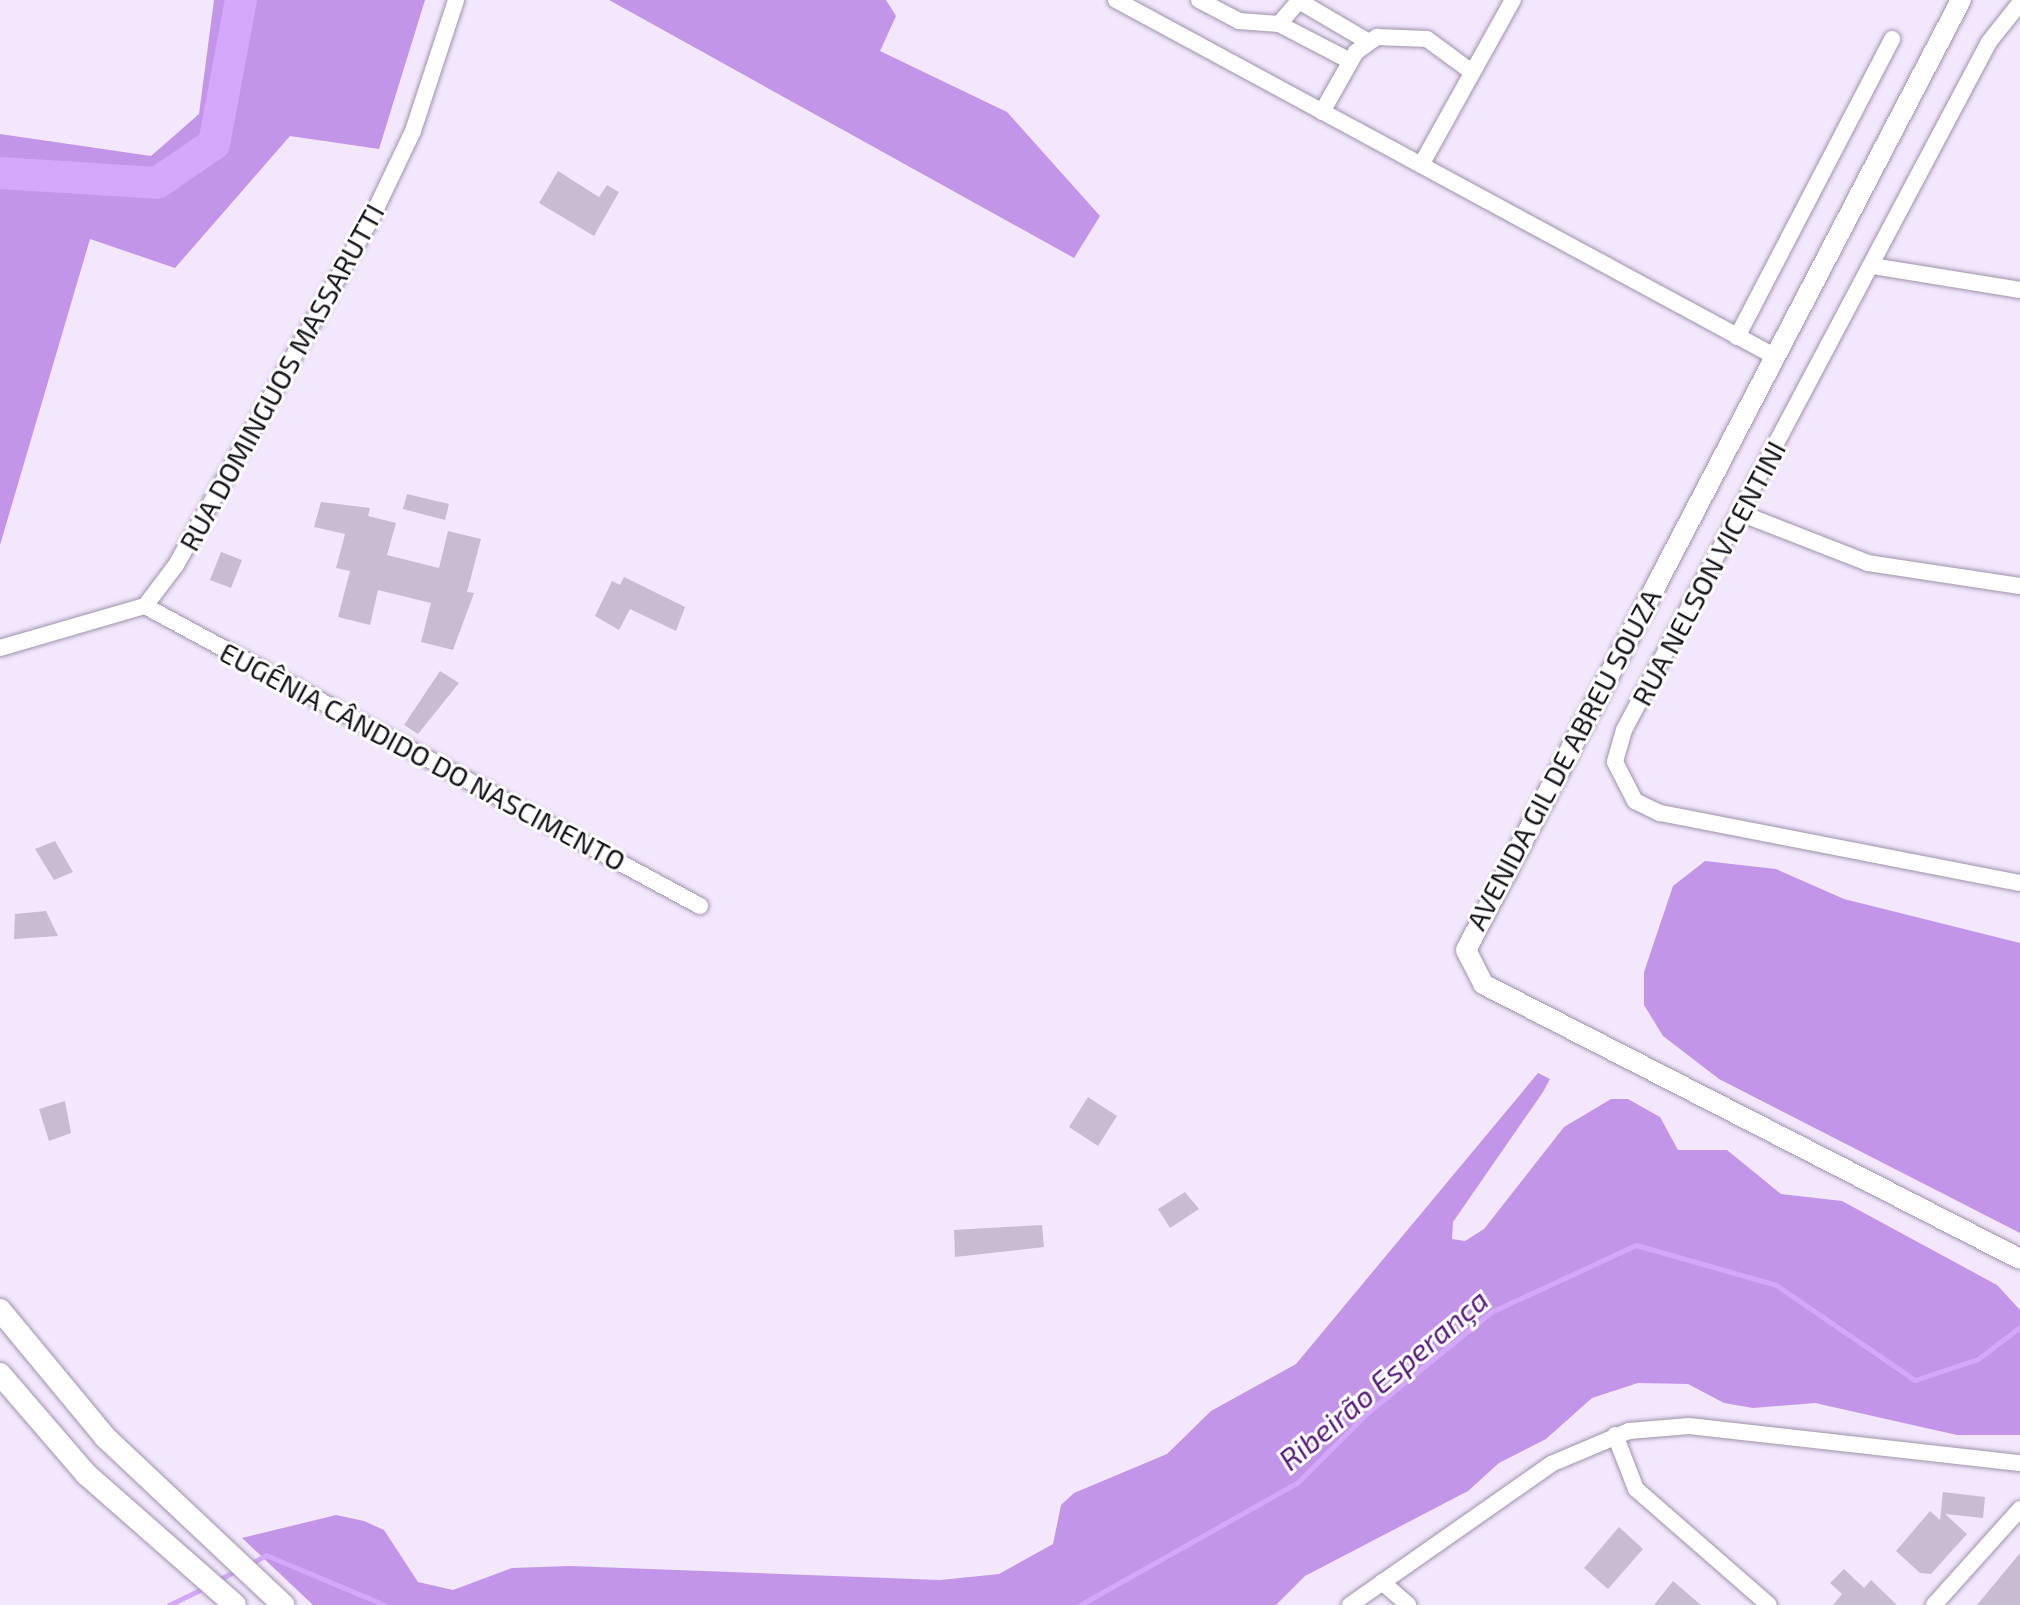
<!DOCTYPE html>
<html>
<head>
<meta charset="utf-8">
<style>
	body { margin:0 }
	#map { position:relative; width:2020px; height:1605px; overflow:hidden; background:#f3e7fe; font-family:"Exo 2",sans-serif }
	div>[style] { position:absolute }
	.forest>* { inset:0; background:#c395e8 }
	.stream>* { height:5px; margin:-2.5px; padding:0 2.5px; transform-origin:2.5px; border-radius:2.5px; background:#d5a7fb }
	.river>* { height:32px; margin:-16px; padding:0 16px; transform-origin:16px; border-radius:16px; background:#d5a7fb }
	.building>* { inset:0; background:#c8bcd2 }
	.roads { filter:drop-shadow(0 0 2px #9e93a8) drop-shadow(0 0 2px #9e93a8) }
	.minor>* { height:16px; margin:-8px; padding:0 8px; transform-origin:8px; border-radius:8px; background:#fff }
	.tertiary>* { height:20px; margin:-10px; padding:0 10px; transform-origin:10px; border-radius:10px; background:#fff }
	.secondary>* { height:22px; margin:-11px; padding:0 11px; transform-origin:11px; border-radius:11px; background:#fff }
	span { translate:-50% -50%; white-space:nowrap; text-align:center; line-height:1.15; -webkit-text-stroke:6px #fff; paint-order:stroke }
	.street-label { font-size:28px; color:#17131b }
	.water-label { font-size:30px; color:#571b7b; font-style:italic }
</style>
</head>
<body>
<div id="map">
	<div class="forest">
		<i style="clip-path:polygon(214px 0,425px 0,379px 149px,290px 136px,175px 268px,90px 239px,0 545px,0 134px,151px 156px,199px 114px)"></i>
		<i style="clip-path:polygon(609px 0,886px 0,896px 16px,880px 51px,1007px 112px,1100px 216px,1074px 258px)"></i>
		<i style="clip-path:polygon(1705px 861px,1776px 869px,1844px 899px,2020px 943px,2020px 1233px,1719px 1079px,1663px 1036px,1644px 1005px,1644px 972px,1673px 886px)"></i>
		<i style="clip-path:polygon(1538px 1073px,1550px 1079px,1543px 1092px,1453px 1222px,1452px 1239px,1465px 1241px,1484px 1229px,1564px 1127px,1611px 1099px,1628px 1099px,1660px 1117px,1678px 1150px,1727px 1150px,1781px 1194px,1842px 1201px,1997px 1285px,2020px 1310px,2020px 1435px,1957px 1435px,1815px 1403px,1753px 1408px,1724px 1403px,1688px 1384px,1638px 1383px,1592px 1398px,1546px 1439px,1499px 1463px,1468px 1491px,1305px 1576px,1276px 1605px,313px 1605px,242px 1538px,336px 1515px,364px 1521px,384px 1530px,418px 1582px,453px 1590px,512px 1568px,570px 1566px,940px 1580px,999px 1574px,1053px 1544px,1061px 1505px,1074px 1493px,1167px 1454px,1211px 1411px,1296px 1364px)"></i>
	</div>
	<div class="stream">
		<i style="left:250px;top:1564px;width:18px;rotate:-29deg"></i>
		<i style="left:266px;top:1555px;width:129px;rotate:22.8deg"></i>
		<i style="left:218px;top:1580px;width:22px;rotate:-27deg"></i>
		<i style="left:169px;top:1605px;width:41px;rotate:-25.9deg"></i>
		<i style="left:1080px;top:1605px;width:250px;rotate:-29.4deg"></i>
		<i style="left:1298px;top:1482px;width:99px;rotate:-45deg"></i>
		<i style="left:1368px;top:1412px;width:159px;rotate:-39.1deg"></i>
		<i style="left:1491px;top:1312px;width:160px;rotate:-24.8deg"></i>
		<i style="left:1636px;top:1245px;width:146px;rotate:15.9deg"></i>
		<i style="left:1776px;top:1285px;width:168px;rotate:34.4deg"></i>
		<i style="left:1915px;top:1380px;width:66px;rotate:-18.4deg"></i>
		<i style="left:1978px;top:1359px;width:53px;rotate:-37.3deg"></i>
	</div>
	<div class="river">
		<i style="left:0;top:173px;width:157px;rotate:3.6deg"></i>
		<i style="left:157px;top:183px;width:69px;rotate:-34.4deg"></i>
		<i style="left:214px;top:144px;width:147px;rotate:-79.4deg"></i>
	</div>
	<div class="building">
		<i style="clip-path:polygon(558px 171px,599px 197px,607px 185px,619px 192px,594px 236px,539px 203px)"></i>
		<i style="clip-path:polygon(407px 494px,449px 504px,445px 520px,403px 509px)"></i>
		<i style="clip-path:polygon(321px 502px,370px 508px,368px 516px,396px 523px,387px 555px,439px 568px,448px 531px,481px 539px,467px 592px,474px 593px,453px 650px,421px 642px,431px 603px,378px 590px,370px 625px,338px 617px,350px 571px,336px 568px,345px 534px,314px 527px)"></i>
		<i style="clip-path:polygon(221px 552px,242px 560px,231px 588px,210px 580px)"></i>
		<i style="clip-path:polygon(624px 577px,685px 607px,676px 631px,630px 609px,619px 630px,595px 616px,612px 581px,620px 585px)"></i>
		<i style="clip-path:polygon(440px 671px,459px 683px,418px 734px,404px 725px)"></i>
		<i style="clip-path:polygon(55px 841px,73px 872px,54px 880px,35px 849px)"></i>
		<i style="clip-path:polygon(46px 911px,58px 936px,14px 939px,15px 914px)"></i>
		<i style="clip-path:polygon(1088px 1097px,1117px 1116px,1098px 1146px,1069px 1127px)"></i>
		<i style="clip-path:polygon(65px 1101px,71px 1133px,49px 1141px,39px 1109px)"></i>
		<i style="clip-path:polygon(1185px 1192px,1199px 1209px,1170px 1228px,1158px 1209px)"></i>
		<i style="clip-path:polygon(1042px 1225px,1044px 1247px,955px 1257px,954px 1230px)"></i>
		<i style="clip-path:polygon(1943px 1492px,1985px 1497px,1983px 1518px,1945px 1514px,1967px 1534px,1931px 1574px,1920px 1573px,1896px 1551px,1930px 1511px,1940px 1520px)"></i>
		<i style="clip-path:polygon(1619px 1527px,1643px 1549px,1608px 1589px,1584px 1568px)"></i>
		<i style="clip-path:polygon(2020px 1553px,2020px 1605px,1977px 1605px)"></i>
		<i style="clip-path:polygon(1844px 1569px,1864px 1588px,1871px 1580px,1897px 1605px,1833px 1605px,1842px 1594px,1830px 1583px)"></i>
		<i style="clip-path:polygon(1673px 1581px,1701px 1605px,1654px 1605px)"></i>
	</div>
	<div class="roads">
		<div class="minor">
			<i style="left:1116px;top:0;width:748px;rotate:28.41deg"></i>
			<i style="left:1199px;top:0;width:45px;rotate:27.7deg"></i>
			<i style="left:1239px;top:21px;width:40px;rotate:4.3deg"></i>
			<i style="left:1279px;top:24px;width:32px;rotate:-49deg"></i>
			<i style="left:1299px;top:1px;width:81px;rotate:30.4deg"></i>
			<i style="left:2020px;top:3px;width:50px;rotate:128.5deg"></i>
			<i style="left:1989px;top:42px;width:779px;rotate:117.95deg"></i>
			<i style="left:1624px;top:730px;width:33px;rotate:106deg"></i>
			<i style="left:1615px;top:762px;width:44px;rotate:62.9deg"></i>
			<i style="left:1635px;top:801px;width:28px;rotate:26deg"></i>
			<i style="left:1660px;top:813px;width:367px;rotate:11deg"></i>
			<i style="left:1279px;top:24px;width:80px;rotate:27.5deg"></i>
			<i style="left:1322px;top:112px;width:69px;rotate:-60.5deg"></i>
			<i style="left:1356px;top:52px;width:26px;rotate:-36deg"></i>
			<i style="left:1377px;top:37px;width:50px;rotate:2.3deg"></i>
			<i style="left:1427px;top:39px;width:56px;rotate:36.3deg"></i>
			<i style="left:1421px;top:165px;width:189px;rotate:-60.9deg"></i>
			<i style="left:1872px;top:266px;width:150px;rotate:9.2deg"></i>
			<i style="left:1737px;top:337px;width:336px;rotate:-62.5deg"></i>
			<i style="left:1740px;top:513px;width:137px;rotate:21.3deg"></i>
			<i style="left:1868px;top:563px;width:154px;rotate:8.6deg"></i>
			<i style="left:145px;top:606px;width:631px;rotate:28.39deg"></i>
			<i style="left:0;top:648px;width:151px;rotate:-16.2deg"></i>
			<i style="left:145px;top:606px;width:51px;rotate:-52.9deg"></i>
			<i style="left:176px;top:565px;width:399px;rotate:-60.6deg"></i>
			<i style="left:372px;top:217px;width:95px;rotate:-64.5deg"></i>
			<i style="left:413px;top:131px;width:138px;rotate:-71.8deg"></i>
			<i style="left:1615px;top:1435px;width:58px;rotate:68.7deg"></i>
			<i style="left:1636px;top:1489px;width:176px;rotate:41.1deg"></i>
			<i style="left:1382px;top:1582px;width:35px;rotate:41deg"></i>
			<i style="left:1350px;top:1605px;width:246px;rotate:-35deg"></i>
			<i style="left:1551px;top:1464px;width:85px;rotate:-22.9deg"></i>
			<i style="left:1629px;top:1431px;width:60px;rotate:-4.8deg"></i>
			<i style="left:1689px;top:1426px;width:333px;rotate:6.4deg"></i>
			<i style="left:1934px;top:1605px;width:129px;rotate:-48.1deg"></i>
		</div>
		<div class="tertiary">
			<i style="left:1961px;top:0;width:1071px;rotate:117.52deg"></i>
			<i style="left:1466px;top:950px;width:38px;rotate:63deg"></i>
			<i style="left:1483px;top:984px;width:603px;rotate:27.12deg"></i>
		</div>
		<div class="secondary">
			<i style="left:0;top:1310px;width:165px;rotate:50.4deg"></i>
			<i style="left:105px;top:1437px;width:245px;rotate:43.3deg"></i>
			<i style="left:0;top:1374px;width:132px;rotate:49.3deg"></i>
			<i style="left:86px;top:1474px;width:198px;rotate:41.3deg"></i>
		</div>
	</div>
	<div class="street-label">
		<span style="left:281px;top:377px;rotate:-61deg">RUA DOMINGUOS MASSARUTTI</span>
		<span style="left:1708px;top:573px;rotate:-62deg">RUA NELSON VICENTINI</span>
		<span style="left:423px;top:756px;rotate:28deg">EUGÊNIA CÂNDIDO DO NASCIMENTO</span>
		<span style="left:1563px;top:759px;rotate:-62deg">AVENIDA GIL DE ABREU SOUZA</span>
	</div>
	<div class="water-label">
		<span style="left:1383px;top:1379px;rotate:-40deg">Ribeirão Esperança</span>
	</div>
</div>
</body>
</html>
